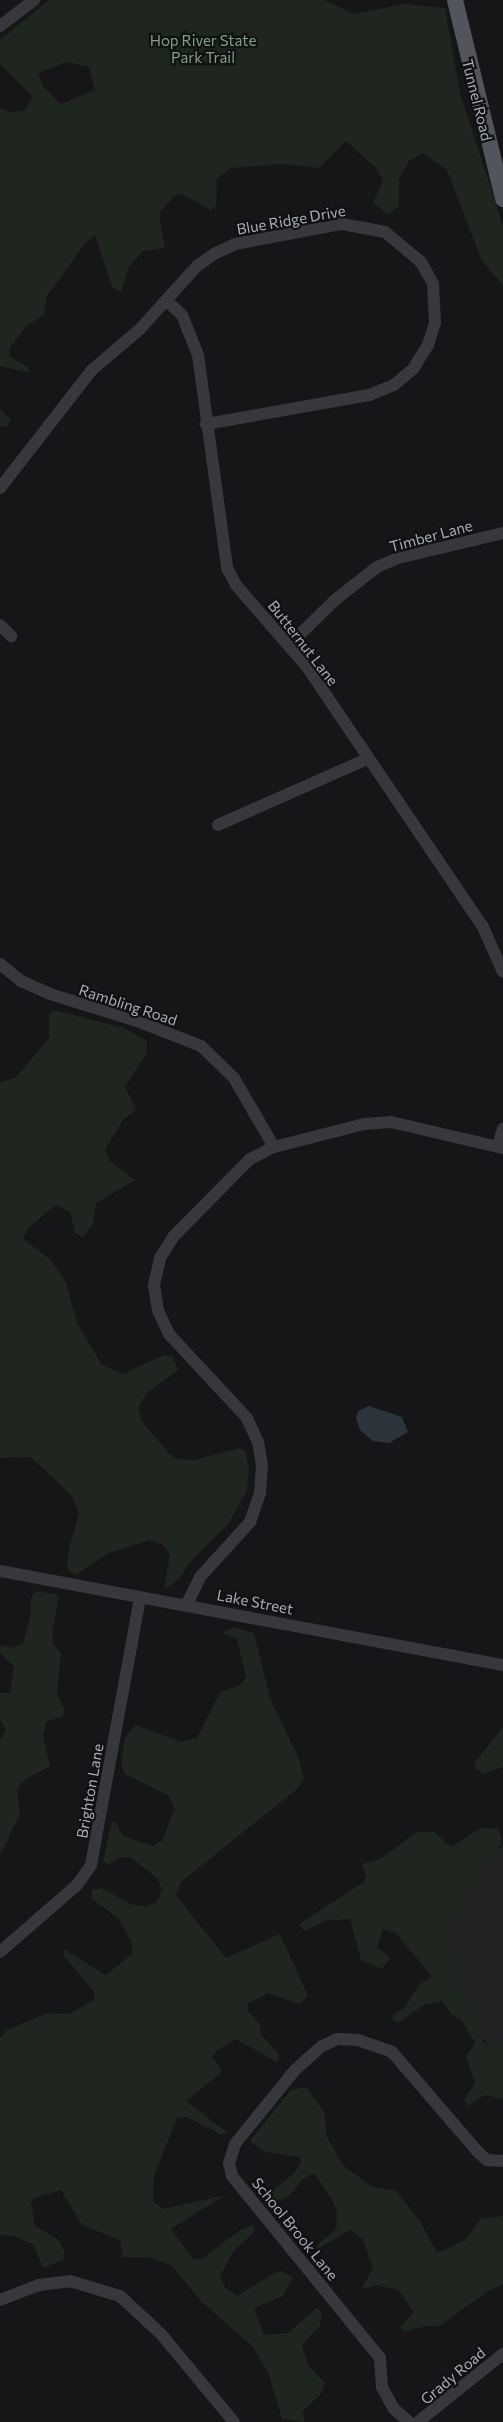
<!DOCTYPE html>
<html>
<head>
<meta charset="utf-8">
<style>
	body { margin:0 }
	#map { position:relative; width:503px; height:2422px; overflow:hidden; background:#161618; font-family:Commissioner,sans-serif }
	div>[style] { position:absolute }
	.built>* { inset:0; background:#222225 }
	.green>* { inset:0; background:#1e261f }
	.water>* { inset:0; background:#2c353c }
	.minor>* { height:12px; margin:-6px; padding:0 6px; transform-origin:6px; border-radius:6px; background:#37383d }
	.major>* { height:16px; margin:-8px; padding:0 8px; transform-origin:8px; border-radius:8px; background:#53555c }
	span { translate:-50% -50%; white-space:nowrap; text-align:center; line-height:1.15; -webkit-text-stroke:4.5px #111113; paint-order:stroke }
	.park-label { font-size:15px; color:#7fa381 }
	.street-label { font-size:15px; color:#a8adb8 }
</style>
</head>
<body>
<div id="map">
	<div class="built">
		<i style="clip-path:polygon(503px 1846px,503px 2062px,389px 1925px)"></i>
	</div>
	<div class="green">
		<i style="clip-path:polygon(evenodd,49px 0,324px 0,354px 14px,404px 4px,445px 8px,460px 93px,503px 226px,503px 286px,481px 259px,447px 170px,423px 153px,409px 161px,399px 179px,399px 206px,388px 215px,373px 203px,383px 180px,376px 168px,346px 141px,319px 168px,284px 164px,231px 168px,217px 179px,216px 206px,211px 210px,181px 194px,174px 196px,159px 214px,165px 248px,143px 251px,128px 268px,121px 293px,112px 287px,95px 235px,86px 242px,47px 296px,44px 315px,26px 326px,9px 349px,10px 357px,28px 367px,30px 373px,0 366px,0 108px,10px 112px,24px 111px,33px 97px,0 64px,0 40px,49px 0,67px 62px,89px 67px,95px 90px,61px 104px,43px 86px,38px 73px,67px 62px)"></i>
		<i style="clip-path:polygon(0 409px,11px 420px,7px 427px,0 426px)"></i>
		<i style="clip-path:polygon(53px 1010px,124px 1028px,147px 1041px,146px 1054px,125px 1087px,136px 1110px,123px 1120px,105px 1150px,110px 1161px,135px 1180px,96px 1203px,93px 1224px,83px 1237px,75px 1233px,70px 1212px,56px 1205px,28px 1228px,23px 1239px,50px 1259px,66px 1282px,77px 1323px,102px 1365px,123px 1374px,164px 1355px,173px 1357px,178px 1370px,146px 1394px,138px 1408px,142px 1422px,169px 1453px,177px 1459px,194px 1460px,240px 1448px,245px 1451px,249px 1468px,247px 1491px,228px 1524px,190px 1562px,179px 1579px,164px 1590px,170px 1554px,162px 1544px,150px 1540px,107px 1554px,76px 1575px,70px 1572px,67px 1567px,69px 1549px,79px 1513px,72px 1496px,31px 1457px,0 1458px,0 1082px,15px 1078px,49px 1038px,49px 1015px)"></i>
		<i style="clip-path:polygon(36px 1591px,59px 1595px,52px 1634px,53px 1644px,61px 1653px,57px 1694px,65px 1710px,62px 1717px,47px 1721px,43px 1736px,50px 1766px,26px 1779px,17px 1789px,20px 1814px,0 1855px,0 1740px,6px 1730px,0 1719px,0 1693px,10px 1693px,14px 1667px,0 1653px,0 1645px,12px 1648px,23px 1644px,31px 1613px,30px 1600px)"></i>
		<i style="clip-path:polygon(233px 1627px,254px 1633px,270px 1698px,299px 1759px,304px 1779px,297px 1789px,181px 1882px,176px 1895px,226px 1958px,280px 1934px,308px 1996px,300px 2004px,268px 1993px,248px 2004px,248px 2011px,260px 2024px,261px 2035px,278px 2053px,279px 2060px,276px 2062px,236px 2039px,216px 2051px,212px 2057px,221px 2068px,220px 2074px,186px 2101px,228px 2133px,222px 2135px,186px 2117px,177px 2118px,154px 2176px,153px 2201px,163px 2209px,225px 2195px,171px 2229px,194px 2260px,203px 2258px,240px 2230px,254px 2225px,254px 2232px,234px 2251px,220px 2276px,225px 2287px,237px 2296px,273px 2274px,281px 2271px,293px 2277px,283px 2296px,254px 2308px,264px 2335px,288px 2333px,317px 2308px,322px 2313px,320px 2326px,302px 2345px,308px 2365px,325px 2383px,320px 2395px,302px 2412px,305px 2422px,282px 2419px,269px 2375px,253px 2347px,202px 2302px,172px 2266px,150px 2257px,123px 2257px,120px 2240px,82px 2225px,61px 2190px,34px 2198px,31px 2203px,35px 2226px,59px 2240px,65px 2253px,63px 2260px,43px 2268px,34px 2245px,14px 2236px,0 2235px,0 2038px,7px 2030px,47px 2013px,70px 2014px,95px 1999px,93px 1990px,64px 1956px,64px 1949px,106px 1975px,132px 1954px,132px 1943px,119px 1919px,92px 1899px,92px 1890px,102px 1888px,130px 1904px,146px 1907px,157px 1902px,162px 1890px,158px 1879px,130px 1857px,119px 1857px,109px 1865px,103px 1861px,111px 1825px,115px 1821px,123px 1836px,153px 1846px,162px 1841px,175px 1809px,169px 1796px,125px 1774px,121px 1763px,125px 1738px,135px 1725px,181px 1742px,197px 1738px,220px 1692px,240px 1685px,246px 1677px,237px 1639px,223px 1633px)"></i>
		<i style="clip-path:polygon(503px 1727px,503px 1767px,483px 1774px,475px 1768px,475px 1762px)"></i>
		<i style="clip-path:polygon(481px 1828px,498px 1829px,502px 1840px,491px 1865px,471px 1892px,465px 1909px,448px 1924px,441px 1938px,459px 1959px,457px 1989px,472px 2004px,484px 2043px,503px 2046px,503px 2099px,485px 2095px,467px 2106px,464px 2100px,475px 2083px,466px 2057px,475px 2043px,462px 2020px,452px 2015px,442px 2001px,424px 2005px,399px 2022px,393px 2021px,393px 2015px,404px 2008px,419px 1985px,432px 1976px,399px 1934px,383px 1929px,377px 1947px,390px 1958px,382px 1969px,361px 1960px,350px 1919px,325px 1921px,304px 1931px,299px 1924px,363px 1882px,366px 1877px,362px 1864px,380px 1859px,417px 1832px,434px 1832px,451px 1847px)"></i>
		<i style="clip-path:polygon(306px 2087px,324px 2112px,327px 2137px,343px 2165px,372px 2187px,396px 2191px,420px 2221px,437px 2253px,466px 2240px,480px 2219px,503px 2216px,503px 2284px,486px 2292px,440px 2326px,426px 2326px,405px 2332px,400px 2327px,414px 2312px,398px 2290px,377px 2285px,362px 2289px,373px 2267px,363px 2240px,350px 2230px,316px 2250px,317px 2245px,336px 2229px,337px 2213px,333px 2201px,314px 2173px,303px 2179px,289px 2196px,271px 2203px,270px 2193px,294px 2173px,301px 2163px,299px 2157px,265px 2152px,250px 2141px,291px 2090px)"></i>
	</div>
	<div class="water">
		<i style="clip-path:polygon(369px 1406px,402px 1417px,408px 1432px,389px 1443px,373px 1441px,360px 1430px,356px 1418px,358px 1411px)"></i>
	</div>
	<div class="minor">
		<i style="left:0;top:26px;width:43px;rotate:-37.4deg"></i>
		<i style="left:168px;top:302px;width:19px;rotate:43deg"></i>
		<i style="left:182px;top:315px;width:43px;rotate:68.2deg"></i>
		<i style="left:198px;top:355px;width:215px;rotate:82.2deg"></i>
		<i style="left:227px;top:568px;width:19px;rotate:62deg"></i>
		<i style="left:236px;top:585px;width:108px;rotate:49.1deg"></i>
		<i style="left:307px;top:667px;width:312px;rotate:55.9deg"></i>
		<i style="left:482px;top:925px;width:51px;rotate:65.9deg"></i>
		<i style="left:0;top:488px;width:150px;rotate:-52.1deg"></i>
		<i style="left:92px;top:370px;width:63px;rotate:-40.5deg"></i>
		<i style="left:140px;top:329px;width:85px;rotate:-47.9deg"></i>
		<i style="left:197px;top:266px;width:21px;rotate:-35deg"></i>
		<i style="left:214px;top:254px;width:23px;rotate:-25deg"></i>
		<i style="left:235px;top:244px;width:109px;rotate:-10.6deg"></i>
		<i style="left:342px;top:224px;width:44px;rotate:10.5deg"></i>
		<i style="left:385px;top:232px;width:47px;rotate:39.8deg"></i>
		<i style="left:421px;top:262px;width:25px;rotate:61deg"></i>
		<i style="left:433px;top:284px;width:39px;rotate:87deg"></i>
		<i style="left:435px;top:323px;width:23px;rotate:108deg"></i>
		<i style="left:428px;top:345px;width:28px;rotate:122deg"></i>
		<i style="left:413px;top:369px;width:25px;rotate:140deg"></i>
		<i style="left:394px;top:385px;width:27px;rotate:158deg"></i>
		<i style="left:369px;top:395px;width:166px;rotate:169.9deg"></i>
		<i style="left:0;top:625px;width:16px;rotate:45deg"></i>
		<i style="left:289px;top:645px;width:64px;rotate:-44.4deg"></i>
		<i style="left:335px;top:600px;width:53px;rotate:-38.2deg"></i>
		<i style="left:377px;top:567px;width:23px;rotate:-23deg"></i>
		<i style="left:398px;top:558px;width:108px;rotate:-13.4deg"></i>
		<i style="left:218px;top:825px;width:163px;rotate:-23.9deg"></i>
		<i style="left:0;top:964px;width:27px;rotate:39deg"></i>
		<i style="left:21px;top:981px;width:32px;rotate:24deg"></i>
		<i style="left:50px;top:994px;width:91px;rotate:17.2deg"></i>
		<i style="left:137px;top:1021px;width:69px;rotate:21.3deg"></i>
		<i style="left:201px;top:1046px;width:46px;rotate:44.1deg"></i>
		<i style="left:234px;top:1078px;width:80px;rotate:59.9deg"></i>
		<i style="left:498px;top:1146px;width:18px;rotate:-74deg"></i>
		<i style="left:0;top:1571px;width:512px;rotate:10.59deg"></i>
		<i style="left:187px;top:1604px;width:30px;rotate:-64deg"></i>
		<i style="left:200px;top:1577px;width:74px;rotate:-47.7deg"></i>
		<i style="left:250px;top:1522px;width:31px;rotate:-71deg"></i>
		<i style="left:260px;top:1493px;width:27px;rotate:-86deg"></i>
		<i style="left:262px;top:1466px;width:24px;rotate:-99deg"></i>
		<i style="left:258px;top:1442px;width:26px;rotate:-115deg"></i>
		<i style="left:247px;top:1418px;width:115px;rotate:-132.9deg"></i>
		<i style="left:169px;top:1334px;width:26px;rotate:-115deg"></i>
		<i style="left:158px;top:1310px;width:25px;rotate:-99deg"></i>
		<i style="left:154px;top:1285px;width:28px;rotate:-77deg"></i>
		<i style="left:160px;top:1258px;width:26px;rotate:-58deg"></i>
		<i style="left:174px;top:1236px;width:108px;rotate:-45.4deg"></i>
		<i style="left:250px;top:1159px;width:27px;rotate:-27deg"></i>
		<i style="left:274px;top:1147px;width:93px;rotate:-14.3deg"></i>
		<i style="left:364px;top:1124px;width:27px;rotate:-4deg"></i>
		<i style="left:391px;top:1122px;width:115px;rotate:13.1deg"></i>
		<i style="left:0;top:1952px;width:102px;rotate:-41deg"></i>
		<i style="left:77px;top:1885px;width:24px;rotate:-55deg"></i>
		<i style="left:91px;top:1865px;width:272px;rotate:-79.6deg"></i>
		<i style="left:0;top:2300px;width:42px;rotate:-21deg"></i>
		<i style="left:39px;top:2285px;width:31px;rotate:-7deg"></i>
		<i style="left:70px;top:2281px;width:52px;rotate:16.7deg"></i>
		<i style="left:120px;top:2296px;width:56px;rotate:42.8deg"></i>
		<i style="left:161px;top:2334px;width:114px;rotate:50.3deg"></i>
		<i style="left:409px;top:2422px;width:20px;rotate:-139deg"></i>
		<i style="left:394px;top:2409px;width:25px;rotate:-119deg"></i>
		<i style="left:382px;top:2387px;width:29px;rotate:-94deg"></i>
		<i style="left:380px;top:2358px;width:235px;rotate:-129.1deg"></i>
		<i style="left:232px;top:2176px;width:13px;rotate:-103deg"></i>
		<i style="left:229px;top:2163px;width:20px;rotate:-72deg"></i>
		<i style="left:235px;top:2144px;width:95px;rotate:-51deg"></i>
		<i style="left:295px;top:2070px;width:36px;rotate:-42deg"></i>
		<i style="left:322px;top:2046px;width:17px;rotate:-24deg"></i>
		<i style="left:338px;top:2039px;width:20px;rotate:3deg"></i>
		<i style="left:358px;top:2040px;width:36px;rotate:19deg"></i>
		<i style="left:392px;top:2052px;width:132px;rotate:49.3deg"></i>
		<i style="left:478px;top:2152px;width:12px;rotate:42deg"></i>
		<i style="left:487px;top:2160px;width:16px;rotate:4deg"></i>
		<i style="left:418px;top:2422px;width:109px;rotate:-38.7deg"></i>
	</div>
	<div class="major">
		<i style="left:455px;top:0;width:205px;rotate:76.4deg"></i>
	</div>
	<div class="park-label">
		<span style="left:203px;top:49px">Hop River State<br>Park Trail</span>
	</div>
	<div class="street-label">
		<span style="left:477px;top:100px;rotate:76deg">Tunnel Road</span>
		<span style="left:291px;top:220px;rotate:-10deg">Blue Ridge Drive</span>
		<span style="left:431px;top:536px;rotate:-15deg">Timber Lane</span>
		<span style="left:303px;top:643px;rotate:52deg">Butternut Lane</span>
		<span style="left:128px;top:1005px;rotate:18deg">Rambling Road</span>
		<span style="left:255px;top:1602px;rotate:11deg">Lake Street</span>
		<span style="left:90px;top:1791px;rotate:-80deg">Brighton Lane</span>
		<span style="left:295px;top:2229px;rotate:51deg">School Brook Lane</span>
		<span style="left:453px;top:2376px;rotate:-40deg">Grady Road</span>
	</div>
</div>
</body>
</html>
